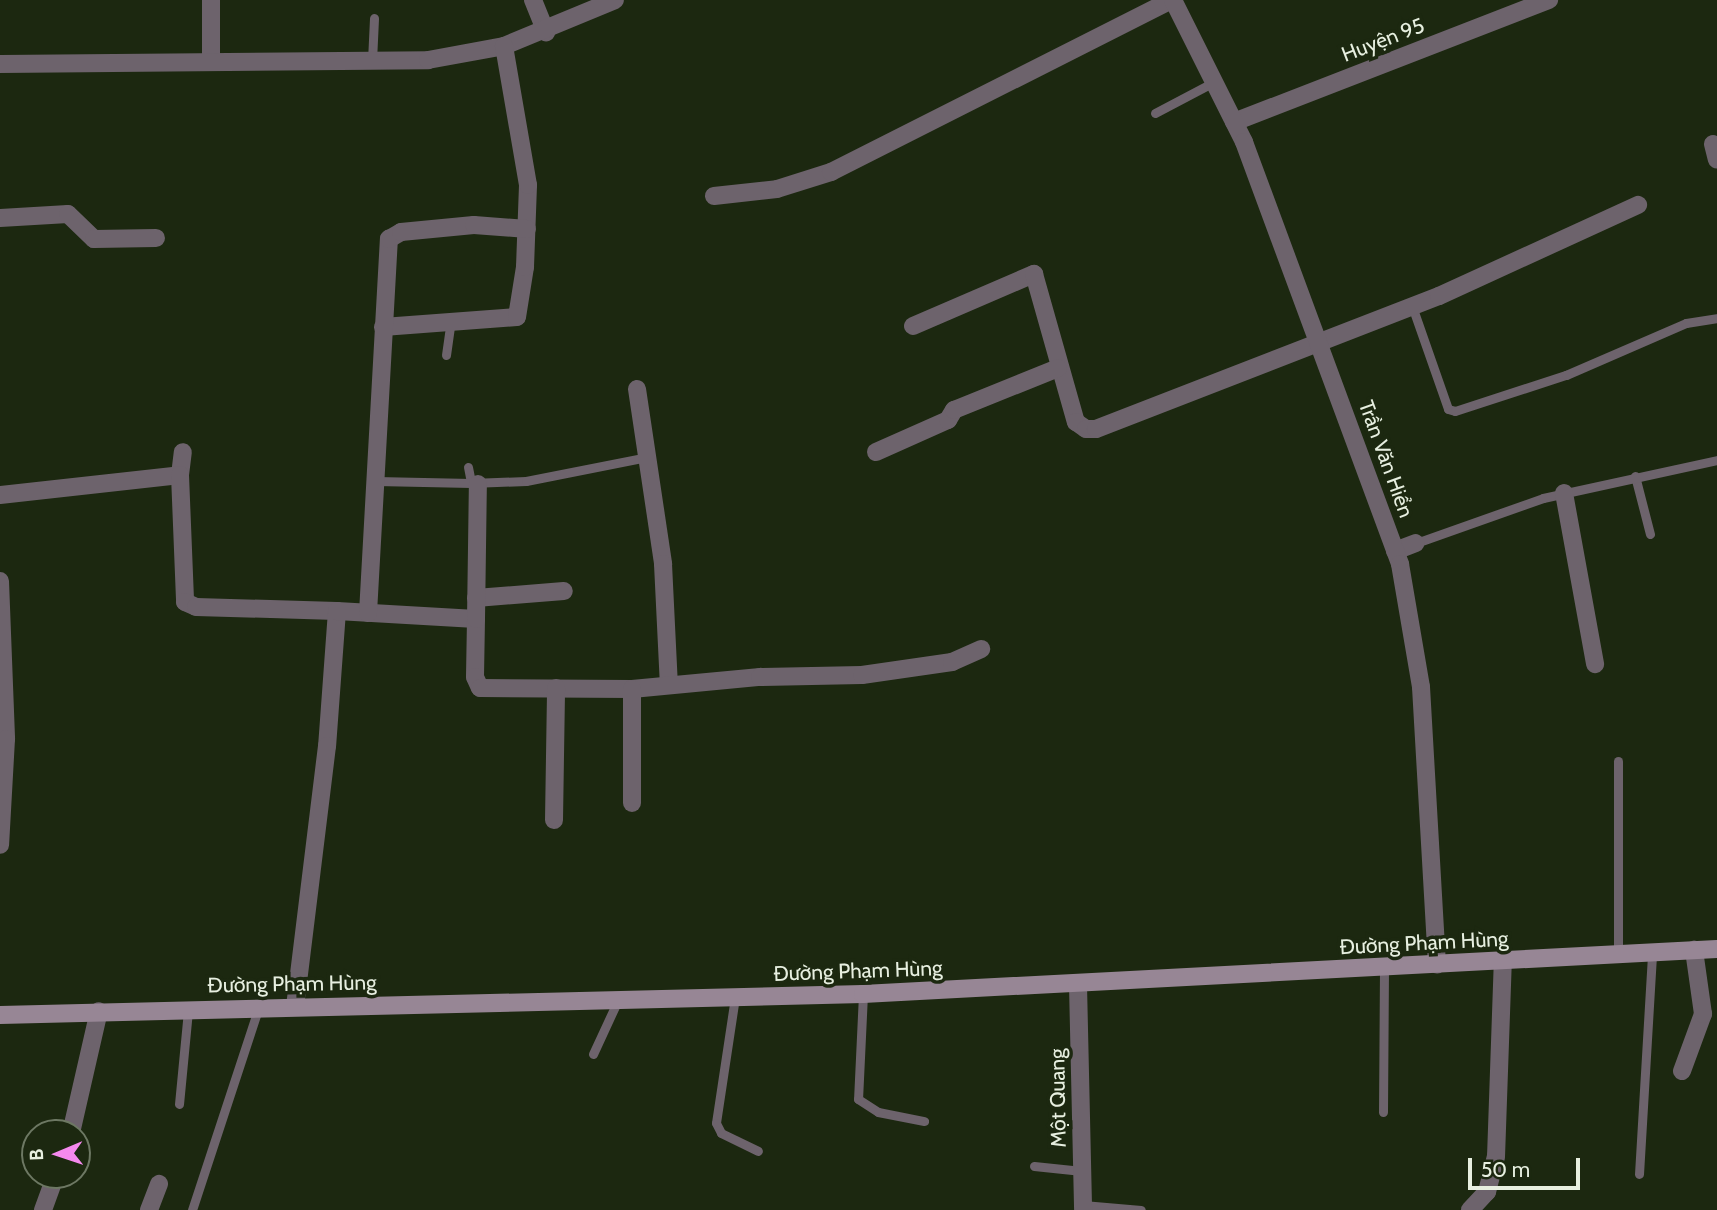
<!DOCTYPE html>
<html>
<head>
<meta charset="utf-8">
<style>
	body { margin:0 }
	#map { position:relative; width:1717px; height:1210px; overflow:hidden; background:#1c2810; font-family:Cabin,sans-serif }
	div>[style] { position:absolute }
	.service>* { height:9px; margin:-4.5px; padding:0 4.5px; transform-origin:4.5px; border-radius:4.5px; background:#6d636c }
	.minor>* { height:18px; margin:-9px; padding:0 9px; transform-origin:9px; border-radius:9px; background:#6d636c }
	.tertiary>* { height:18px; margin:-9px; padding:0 9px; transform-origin:9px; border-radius:9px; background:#6d636c }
	.secondary>* { height:18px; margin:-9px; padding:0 9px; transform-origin:9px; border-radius:9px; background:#978695 }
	span { translate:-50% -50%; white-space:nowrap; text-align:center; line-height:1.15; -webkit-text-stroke:7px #1c2810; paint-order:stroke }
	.street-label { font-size:21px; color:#e7efe0 }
	.north { position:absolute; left:21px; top:1119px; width:70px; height:70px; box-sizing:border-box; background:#1c2810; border:2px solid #6d7863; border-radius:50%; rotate:268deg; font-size:19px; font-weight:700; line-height:28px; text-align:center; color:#e7efe0 }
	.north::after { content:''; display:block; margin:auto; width:24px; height:32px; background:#f589ee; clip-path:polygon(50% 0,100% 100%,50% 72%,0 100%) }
	.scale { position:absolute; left:1468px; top:1158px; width:112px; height:32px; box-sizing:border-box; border:4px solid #e7efe0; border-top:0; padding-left:9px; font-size:21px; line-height:24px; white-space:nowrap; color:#e7efe0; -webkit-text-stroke:5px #1c2810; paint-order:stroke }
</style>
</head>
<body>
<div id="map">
	<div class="service">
		<i style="left:372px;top:61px;width:43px;rotate:-87.3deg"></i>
		<i style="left:1155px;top:113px;width:67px;rotate:-27.7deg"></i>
		<i style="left:1412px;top:306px;width:109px;rotate:70.7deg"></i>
		<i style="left:1448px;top:409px;width:7px;rotate:16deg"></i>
		<i style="left:1455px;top:411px;width:117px;rotate:-18deg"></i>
		<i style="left:1566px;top:375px;width:131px;rotate:-23.4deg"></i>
		<i style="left:1686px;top:323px;width:31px;rotate:-9deg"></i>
		<i style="left:446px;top:355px;width:30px;rotate:-82deg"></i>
		<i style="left:468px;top:467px;width:16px;rotate:79deg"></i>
		<i style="left:471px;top:483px;width:55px;rotate:-2.1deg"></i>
		<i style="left:526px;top:481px;width:123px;rotate:-11.2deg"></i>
		<i style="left:1635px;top:476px;width:60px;rotate:75.5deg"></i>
		<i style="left:376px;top:481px;width:95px;rotate:1.2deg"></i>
		<i style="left:1416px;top:543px;width:135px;rotate:-19.5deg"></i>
		<i style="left:1543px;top:498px;width:178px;rotate:-12.3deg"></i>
		<i style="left:1618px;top:955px;width:194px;rotate:-90deg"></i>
		<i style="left:863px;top:994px;width:105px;rotate:92.7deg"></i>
		<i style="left:858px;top:1099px;width:24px;rotate:33deg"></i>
		<i style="left:878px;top:1112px;width:47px;rotate:11.1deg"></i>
		<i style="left:735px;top:997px;width:127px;rotate:98.6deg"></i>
		<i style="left:716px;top:1123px;width:11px;rotate:63deg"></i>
		<i style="left:721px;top:1133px;width:41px;rotate:25.9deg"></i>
		<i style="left:593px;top:1054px;width:60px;rotate:-65.2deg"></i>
		<i style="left:179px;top:1104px;width:94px;rotate:-84.5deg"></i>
		<i style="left:1383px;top:1112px;width:145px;rotate:-89.6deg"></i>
		<i style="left:1034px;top:1166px;width:48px;rotate:5.9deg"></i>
		<i style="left:1639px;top:1174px;width:222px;rotate:-86.6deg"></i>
		<i style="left:1083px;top:1205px;width:58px;rotate:4.9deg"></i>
		<i style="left:192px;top:1210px;width:212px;rotate:-71.8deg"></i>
	</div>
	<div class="minor">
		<i style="left:211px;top:0;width:62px;rotate:90deg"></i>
		<i style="left:533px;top:0;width:35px;rotate:68deg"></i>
		<i style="left:0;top:64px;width:428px;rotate:-0.5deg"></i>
		<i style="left:428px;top:60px;width:77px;rotate:-10.4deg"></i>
		<i style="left:504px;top:46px;width:120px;rotate:-22.5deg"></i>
		<i style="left:1234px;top:122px;width:338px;rotate:-21.2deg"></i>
		<i style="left:1713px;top:144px;width:16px;rotate:76deg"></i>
		<i style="left:714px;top:196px;width:63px;rotate:-6.3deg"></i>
		<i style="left:777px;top:189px;width:57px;rotate:-17.5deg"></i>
		<i style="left:831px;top:172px;width:382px;rotate:-26.8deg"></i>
		<i style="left:0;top:218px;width:68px;rotate:-3.4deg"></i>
		<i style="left:68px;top:214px;width:36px;rotate:44deg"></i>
		<i style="left:94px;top:239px;width:62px;rotate:-0.9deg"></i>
		<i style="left:913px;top:326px;width:132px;rotate:-23.3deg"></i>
		<i style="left:1034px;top:274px;width:154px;rotate:74.2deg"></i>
		<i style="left:1076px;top:422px;width:12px;rotate:35deg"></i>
		<i style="left:1086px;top:429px;width:10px"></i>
		<i style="left:1096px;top:429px;width:368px;rotate:-21.2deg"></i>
		<i style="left:1439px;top:296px;width:219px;rotate:-24.6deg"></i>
		<i style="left:383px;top:327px;width:134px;rotate:-4.3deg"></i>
		<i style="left:517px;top:317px;width:51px;rotate:-80.9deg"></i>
		<i style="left:525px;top:267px;width:82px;rotate:-87.9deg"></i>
		<i style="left:528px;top:185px;width:141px;rotate:-99.8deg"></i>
		<i style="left:637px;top:389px;width:177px;rotate:81.5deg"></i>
		<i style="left:663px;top:564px;width:121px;rotate:87.2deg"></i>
		<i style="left:876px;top:452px;width:79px;rotate:-24deg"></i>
		<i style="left:948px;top:420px;width:12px;rotate:-59deg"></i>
		<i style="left:954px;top:410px;width:112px;rotate:-22deg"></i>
		<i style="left:180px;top:475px;width:23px;rotate:-83deg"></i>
		<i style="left:1564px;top:493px;width:174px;rotate:79.7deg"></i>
		<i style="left:0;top:495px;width:181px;rotate:-6.3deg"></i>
		<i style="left:180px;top:475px;width:127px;rotate:87.7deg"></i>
		<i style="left:185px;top:602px;width:12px;rotate:24deg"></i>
		<i style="left:196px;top:607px;width:141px;rotate:1.6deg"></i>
		<i style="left:337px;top:611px;width:135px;rotate:94.2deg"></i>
		<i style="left:327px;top:746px;width:263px;rotate:97deg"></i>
		<i style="left:1395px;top:551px;width:22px;rotate:-21deg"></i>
		<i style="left:0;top:581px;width:158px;rotate:87.8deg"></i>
		<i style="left:6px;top:739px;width:106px;rotate:93.2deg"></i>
		<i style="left:476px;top:598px;width:88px;rotate:-4.5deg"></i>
		<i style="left:337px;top:611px;width:139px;rotate:3.3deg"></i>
		<i style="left:476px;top:619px;width:58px;rotate:91deg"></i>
		<i style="left:475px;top:677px;width:12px;rotate:66deg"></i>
		<i style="left:480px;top:688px;width:152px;rotate:0.4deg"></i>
		<i style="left:632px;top:689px;width:129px;rotate:-5.4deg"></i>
		<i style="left:760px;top:677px;width:102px;rotate:-1.1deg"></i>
		<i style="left:862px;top:675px;width:91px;rotate:-8.2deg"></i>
		<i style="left:952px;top:662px;width:32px;rotate:-24deg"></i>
		<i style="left:368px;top:613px;width:375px;rotate:-86.8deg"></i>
		<i style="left:389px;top:239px;width:14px;rotate:-30deg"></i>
		<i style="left:401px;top:232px;width:73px;rotate:-5.5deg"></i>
		<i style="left:474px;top:225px;width:53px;rotate:4.3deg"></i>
		<i style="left:476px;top:619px;width:135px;rotate:-89.2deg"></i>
		<i style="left:632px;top:689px;width:114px;rotate:90deg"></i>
		<i style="left:554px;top:820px;width:132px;rotate:-89.1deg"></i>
		<i style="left:1078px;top:985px;width:225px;rotate:88.7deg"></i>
		<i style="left:1682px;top:1071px;width:61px;rotate:-69.8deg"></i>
		<i style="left:1703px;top:1014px;width:65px;rotate:-98deg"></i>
		<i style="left:71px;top:1133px;width:125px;rotate:-77.1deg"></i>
		<i style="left:43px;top:1210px;width:37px;rotate:-70deg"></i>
		<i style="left:149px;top:1210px;width:28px;rotate:-69deg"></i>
		<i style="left:1470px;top:1210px;width:25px;rotate:-47deg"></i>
		<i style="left:1487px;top:1192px;width:36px;rotate:-76deg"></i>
		<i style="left:1496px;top:1157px;width:196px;rotate:-88deg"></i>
	</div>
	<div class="tertiary">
		<i style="left:1173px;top:0;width:159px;rotate:63.4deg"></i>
		<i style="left:1244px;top:142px;width:450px;rotate:69.7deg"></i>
		<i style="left:1400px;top:564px;width:125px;rotate:80.3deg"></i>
		<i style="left:1421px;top:687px;width:278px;rotate:86.7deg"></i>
	</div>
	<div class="secondary">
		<i style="left:0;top:1015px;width:863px;rotate:-1.39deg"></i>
		<i style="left:863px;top:994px;width:855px;rotate:-3.02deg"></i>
	</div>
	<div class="street-label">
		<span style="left:1383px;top:40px;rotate:-21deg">Huyện 95</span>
		<span style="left:1386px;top:459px;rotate:70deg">Trần Văn Hiển</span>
		<span style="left:1424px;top:943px;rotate:-3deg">Đường Phạm Hùng</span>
		<span style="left:858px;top:971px;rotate:-2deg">Đường Phạm Hùng</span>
		<span style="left:292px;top:984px;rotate:-1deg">Đường Phạm Hùng</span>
		<span style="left:1058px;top:1098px;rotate:-91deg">Một Quang</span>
	</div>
	<div class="north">B</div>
	<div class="scale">50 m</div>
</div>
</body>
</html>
